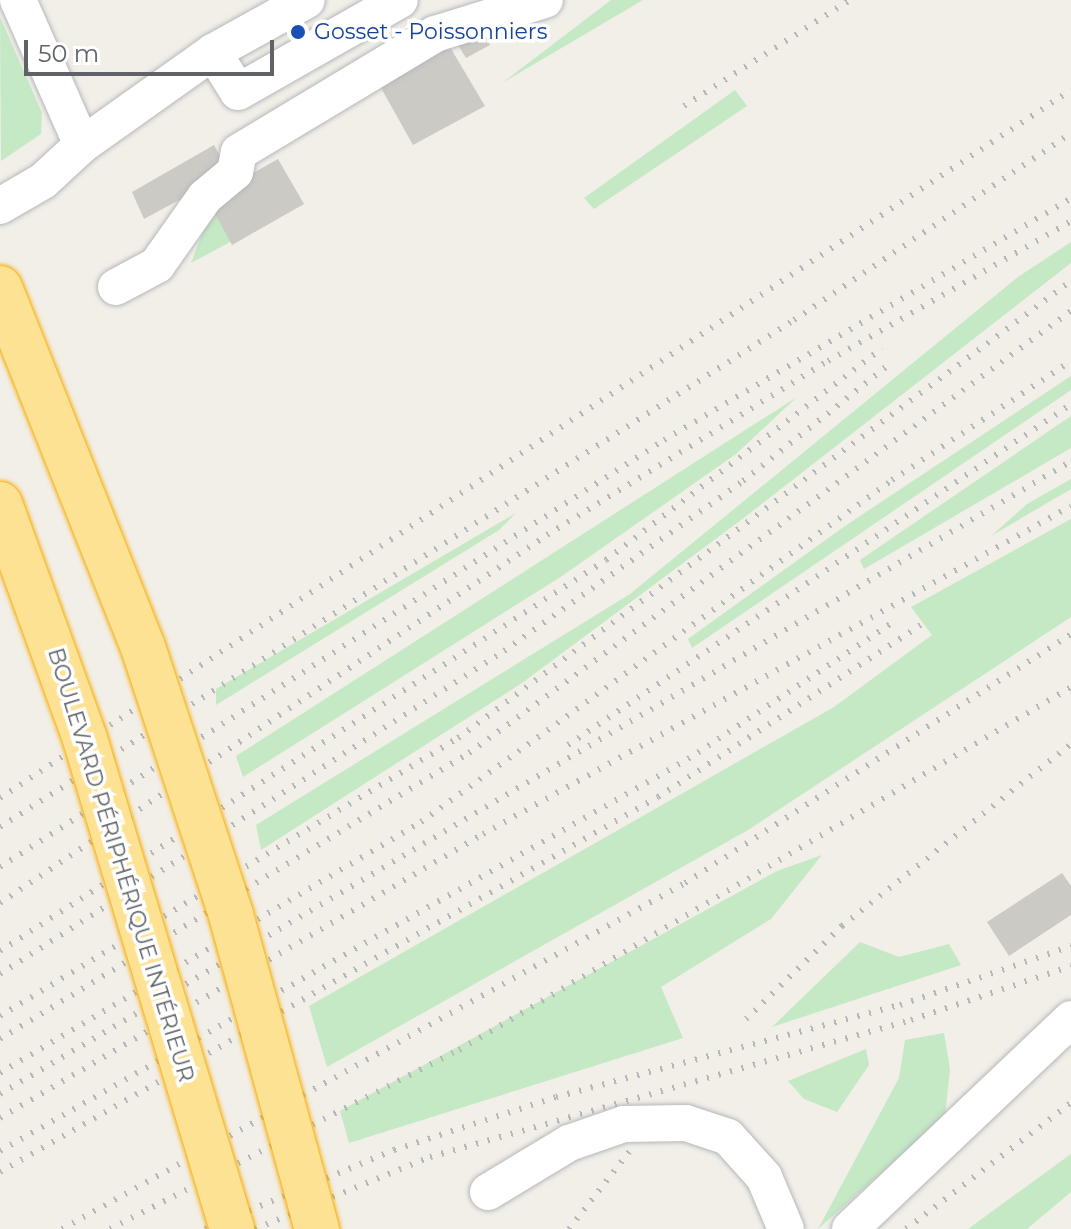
<!DOCTYPE html>
<html>
<head>
<meta charset="utf-8">
<style>
	body { margin:0 }
	#map { position:relative; width:1071px; height:1229px; overflow:hidden; background:#f1efe8; font-family:Montserrat,sans-serif }
	div>[style] { position:absolute }
	.green>* { inset:0; background:#c5e8c5 }
	.building>* { inset:0; background:#cccac5 }
	.roads { filter:drop-shadow(0 0 2px #b5b8bc) drop-shadow(0 0 2px #b5b8bc) }
	.minor>* { height:36px; margin:-18px; padding:0 18px; transform-origin:18px; border-radius:18px; background:#fff }
	.rail>* { height:6px; margin-top:-3px; transform-origin:0; background:repeating-linear-gradient(90deg,#b6b7b8 0 2px,transparent 0 12px) }
	.bridges { filter:drop-shadow(0 0 2px #f9ab00) drop-shadow(0 0 2px #f9ab00) }
	.highway-bridge>* { height:44px; margin:-22px; padding:0 22px; transform-origin:22px; border-radius:22px; background:#fde293 }
	.dots>* { width:22px; height:22px; translate:-50% -50%; box-sizing:border-box; border:4px solid #fff; border-radius:50% }
	span { translate:-50% -50%; white-space:nowrap; text-align:center; line-height:1.15; -webkit-text-stroke:7px #fff; paint-order:stroke }
	.transit-label { font-size:22px; color:#164399 }
	.left { translate:0 -50%; text-align:left }
	.street-label { font-size:22px; color:#5f6368 }
	.scale { position:absolute; left:24px; top:40px; width:250px; height:36px; box-sizing:border-box; border:4px solid #5f6368; border-top:0; padding-left:10px; font-size:24px; line-height:28px; white-space:nowrap; color:#5f6368; -webkit-text-stroke:6px #fff; paint-order:stroke }
</style>
</head>
<body>
<div id="map">
	<div class="green">
		<i style="clip-path:polygon(611px 0,643px 0,502px 83px)"></i>
		<i style="clip-path:polygon(0 17px,42px 113px,41px 134px,1px 161px)"></i>
		<i style="clip-path:polygon(735px 90px,747px 106px,594px 209px,584px 198px)"></i>
		<i style="clip-path:polygon(213px 206px,232px 241px,191px 263px)"></i>
		<i style="clip-path:polygon(1071px 242px,1071px 263px,745px 517px,522px 683px,261px 850px,256px 825px,630px 594px,1018px 277px)"></i>
		<i style="clip-path:polygon(1071px 376px,1071px 390px,692px 648px,688px 639px,845px 526px)"></i>
		<i style="clip-path:polygon(797px 397px,736px 454px,562px 576px,243px 777px,236px 756px)"></i>
		<i style="clip-path:polygon(1071px 416px,1071px 448px,864px 569px,860px 560px)"></i>
		<i style="clip-path:polygon(1071px 479px,1071px 489px,991px 536px,1027px 504px)"></i>
		<i style="clip-path:polygon(516px 513px,499px 530px,216px 705px,216px 689px)"></i>
		<i style="clip-path:polygon(1071px 519px,1071px 617px,748px 830px,327px 1067px,309px 1006px,834px 707px,932px 635px,911px 607px)"></i>
		<i style="clip-path:polygon(822px 855px,771px 919px,661px 987px,683px 1038px,349px 1143px,340px 1111px,777px 871px)"></i>
		<i style="clip-path:polygon(860px 942px,899px 957px,949px 944px,961px 965px,772px 1027px)"></i>
		<i style="clip-path:polygon(944px 1033px,950px 1069px,945px 1116px,818px 1229px,899px 1078px,905px 1040px)"></i>
		<i style="clip-path:polygon(866px 1049px,869px 1065px,837px 1112px,804px 1099px,788px 1081px)"></i>
		<i style="clip-path:polygon(1071px 1154px,1071px 1192px,1027px 1229px,968px 1229px)"></i>
	</div>
	<div class="building">
		<i style="clip-path:polygon(483px 32px,490px 45px,466px 58px,458px 45px)"></i>
		<i style="clip-path:polygon(444px 37px,485px 106px,413px 145px,376px 79px)"></i>
		<i style="clip-path:polygon(214px 145px,229px 173px,144px 219px,132px 192px)"></i>
		<i style="clip-path:polygon(278px 159px,304px 204px,232px 245px,207px 199px)"></i>
		<i style="clip-path:polygon(1062px 873px,1071px 886px,1071px 915px,1009px 956px,987px 922px)"></i>
	</div>
	<div class="roads">
		<div class="minor">
			<i style="left:18px;top:0;width:158px;rotate:66.2deg"></i>
			<i style="left:213px;top:52px;width:47px;rotate:58deg"></i>
			<i style="left:238px;top:92px;width:186px;rotate:-29.6deg"></i>
			<i style="left:0;top:206px;width:50px;rotate:-30.2deg"></i>
			<i style="left:43px;top:181px;width:53px;rotate:-42.7deg"></i>
			<i style="left:82px;top:145px;width:161px;rotate:-35.4deg"></i>
			<i style="left:213px;top:52px;width:107px;rotate:-29deg"></i>
			<i style="left:116px;top:287px;width:47px;rotate:-28.2deg"></i>
			<i style="left:157px;top:265px;width:83px;rotate:-54.8deg"></i>
			<i style="left:205px;top:197px;width:39px;rotate:-40deg"></i>
			<i style="left:235px;top:172px;width:20px;rotate:-79deg"></i>
			<i style="left:239px;top:152px;width:229px;rotate:-31deg"></i>
			<i style="left:435px;top:34px;width:115px;rotate:-17.2deg"></i>
			<i style="left:488px;top:1192px;width:95px;rotate:-31.2deg"></i>
			<i style="left:569px;top:1143px;width:58px;rotate:-19.1deg"></i>
			<i style="left:624px;top:1124px;width:62px;rotate:-0.9deg"></i>
			<i style="left:686px;top:1123px;width:44px;rotate:18.4deg"></i>
			<i style="left:728px;top:1137px;width:54px;rotate:48deg"></i>
			<i style="left:764px;top:1177px;width:56px;rotate:67.1deg"></i>
			<i style="left:850px;top:1229px;width:305px;rotate:-43.5deg"></i>
		</div>
	</div>
	<div class="rail">
		<i style="left:684px;top:106px;width:197px;rotate:-32.6deg"></i>
		<i style="left:568px;top:745px;width:608px;rotate:-34.13deg"></i>
		<i style="left:0;top:798px;width:1284px;rotate:-33.47deg"></i>
		<i style="left:0;top:827px;width:942px;rotate:-32.56deg"></i>
		<i style="left:794px;top:320px;width:334px;rotate:-34deg"></i>
		<i style="left:0;top:867px;width:789px;rotate:-32.74deg"></i>
		<i style="left:664px;top:440px;width:474px;rotate:-30.7deg"></i>
		<i style="left:0;top:903px;width:659px;rotate:-33.93deg"></i>
		<i style="left:547px;top:535px;width:331px;rotate:-31.8deg"></i>
		<i style="left:828px;top:361px;width:280px;rotate:-29.9deg"></i>
		<i style="left:0;top:951px;width:721px;rotate:-32.83deg"></i>
		<i style="left:606px;top:560px;width:348px;rotate:-37.5deg"></i>
		<i style="left:0;top:974px;width:599px;rotate:-32.65deg"></i>
		<i style="left:504px;top:651px;width:293px;rotate:-35.4deg"></i>
		<i style="left:743px;top:481px;width:191px;rotate:-38.6deg"></i>
		<i style="left:0;top:1016px;width:536px;rotate:-31.26deg"></i>
		<i style="left:458px;top:738px;width:765px;rotate:-36.71deg"></i>
		<i style="left:746px;top:1019px;width:134px;rotate:-44.1deg"></i>
		<i style="left:842px;top:926px;width:293px;rotate:-38.5deg"></i>
		<i style="left:0;top:1039px;width:549px;rotate:-31.38deg"></i>
		<i style="left:469px;top:753px;width:747px;rotate:-36.29deg"></i>
		<i style="left:0;top:1073px;width:490px;rotate:-30.8deg"></i>
		<i style="left:421px;top:822px;width:582px;rotate:-35.98deg"></i>
		<i style="left:892px;top:480px;width:215px;rotate:-33.6deg"></i>
		<i style="left:0;top:1094px;width:1244px;rotate:-30.58deg"></i>
		<i style="left:0;top:1118px;width:560px;rotate:-30.46deg"></i>
		<i style="left:483px;top:834px;width:673px;rotate:-29.15deg"></i>
		<i style="left:0;top:1151px;width:792px;rotate:-29.67deg"></i>
		<i style="left:688px;top:759px;width:249px;rotate:-33.7deg"></i>
		<i style="left:0;top:1172px;width:757px;rotate:-29.68deg"></i>
		<i style="left:658px;top:797px;width:314px;rotate:-33.2deg"></i>
		<i style="left:62px;top:1229px;width:713px;rotate:-29.05deg"></i>
		<i style="left:685px;top:883px;width:459px;rotate:-32.8deg"></i>
		<i style="left:110px;top:1229px;width:392px;rotate:-27.2deg"></i>
		<i style="left:459px;top:1050px;width:712px;rotate:-30.67deg"></i>
		<i style="left:205px;top:1229px;width:205px;rotate:-22.7deg"></i>
		<i style="left:394px;top:1150px;width:170px;rotate:-18.1deg"></i>
		<i style="left:556px;top:1097px;width:356px;rotate:-15deg"></i>
		<i style="left:900px;top:1005px;width:181px;rotate:-19deg"></i>
		<i style="left:255px;top:1229px;width:189px;rotate:-22.4deg"></i>
		<i style="left:430px;top:1157px;width:500px;rotate:-15.9deg"></i>
		<i style="left:911px;top:1020px;width:169px;rotate:-18.6deg"></i>
		<i style="left:569px;top:1229px;width:98px;rotate:-52.1deg"></i>
		<i style="left:906px;top:1229px;width:208px;rotate:-37.4deg"></i>
	</div>
	<div class="bridges">
		<div class="highway-bridge">
			<i style="left:0;top:288px;width:386px;rotate:68.3deg"></i>
			<i style="left:143px;top:647px;width:282px;rotate:71.8deg"></i>
			<i style="left:231px;top:915px;width:326px;rotate:74.7deg"></i>
			<i style="left:0;top:504px;width:250px;rotate:70.1deg"></i>
			<i style="left:85px;top:739px;width:512px;rotate:73.3deg"></i>
		</div>
	</div>
	<div class="dots">
		<i style="left:298px;top:32px;background:#1a4fb4"></i>
	</div>
	<div class="transit-label">
		<span class="left" style="left:314px;top:32px">Gosset - Poissonniers</span>
	</div>
	<div class="street-label">
		<span style="left:121px;top:865px;rotate:73deg">BOULEVARD PÉRIPHÉRIQUE INTÉRIEUR</span>
	</div>
	<div class="scale">50 m</div>
</div>
</body>
</html>
